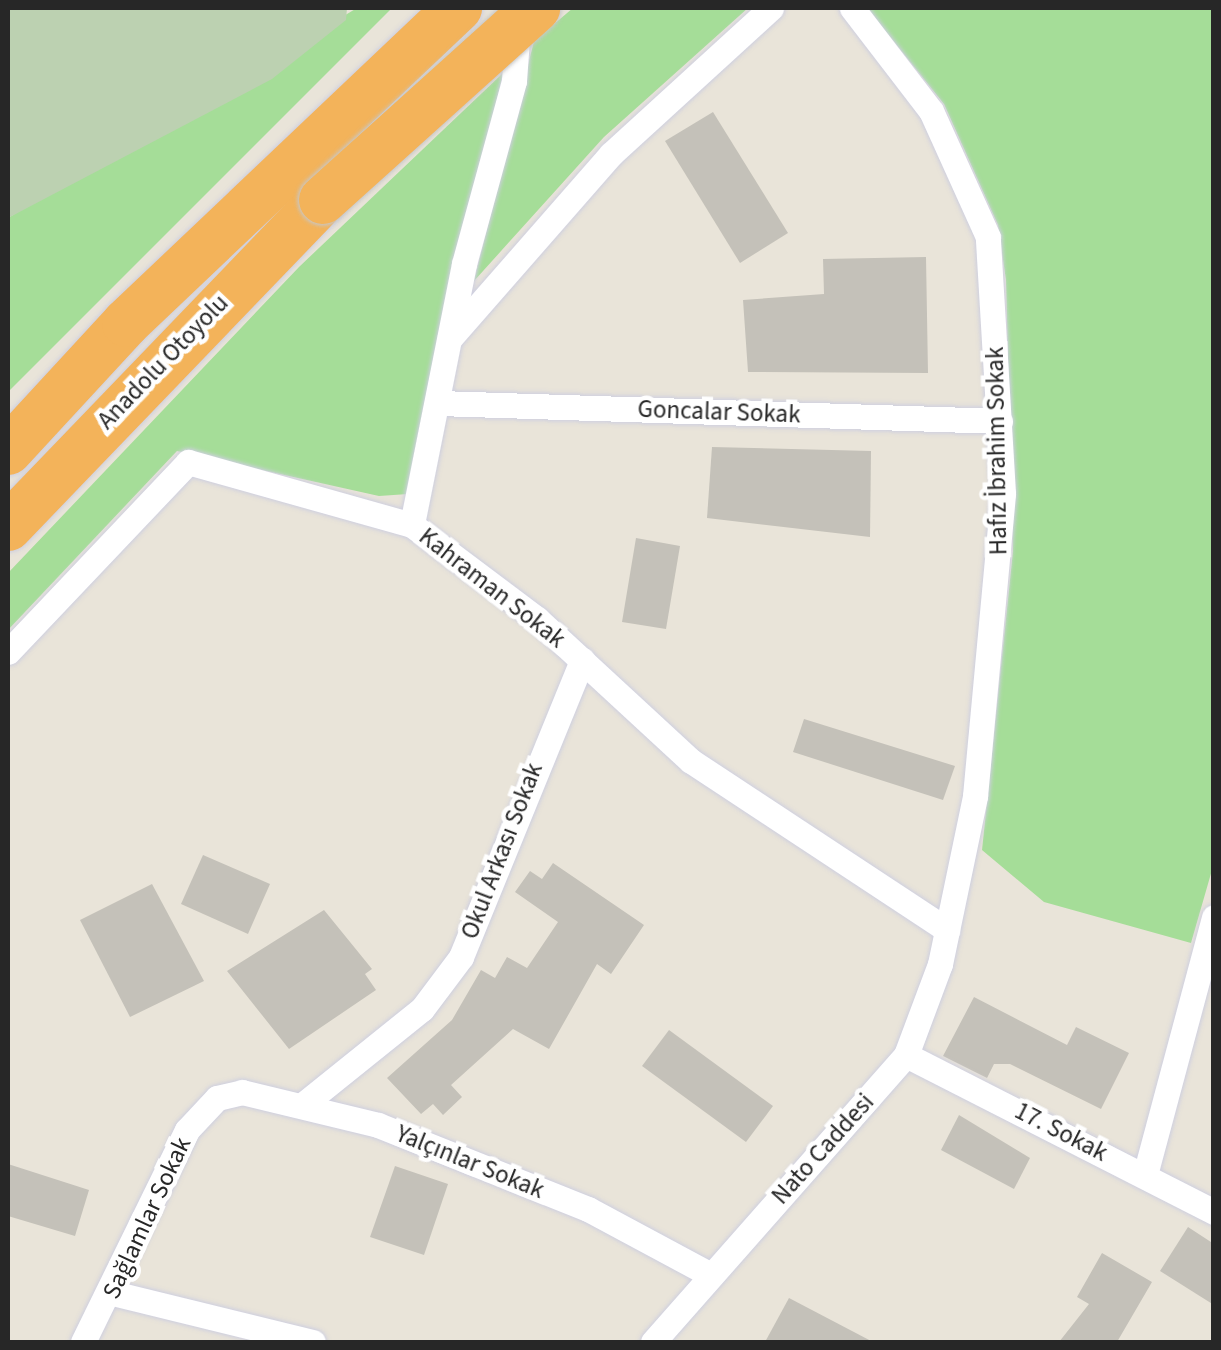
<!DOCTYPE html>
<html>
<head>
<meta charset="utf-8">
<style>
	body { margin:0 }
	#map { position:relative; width:1221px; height:1350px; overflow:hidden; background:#e9e4d9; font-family:"Source Sans 3",sans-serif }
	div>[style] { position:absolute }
	.green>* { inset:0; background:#a5dd98 }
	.cemetery>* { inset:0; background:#bcd1b1 }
	.building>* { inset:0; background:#c4c1b9 }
	.roads { filter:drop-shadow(0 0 2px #cecfdf) drop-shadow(0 0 2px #cecfdf) }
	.minor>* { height:25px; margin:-12.5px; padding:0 12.5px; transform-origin:12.5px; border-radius:12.5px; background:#fff }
	.motorway>* { height:48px; margin:-24px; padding:0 24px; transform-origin:24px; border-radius:24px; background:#f3b35a }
	.bridges { filter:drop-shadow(0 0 2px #c7c7c7) drop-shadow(0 0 2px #c7c7c7) }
	.motorway-bridge>* { height:48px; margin:-24px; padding:0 24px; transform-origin:24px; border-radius:24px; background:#f3b35a }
	span { translate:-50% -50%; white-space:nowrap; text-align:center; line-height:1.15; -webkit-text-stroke:9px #fff; paint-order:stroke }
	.street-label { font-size:25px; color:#272727 }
	.frame { position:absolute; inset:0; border:10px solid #272727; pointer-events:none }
</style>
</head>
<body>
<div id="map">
	<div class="green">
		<i style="clip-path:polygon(357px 8px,392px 8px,8px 392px,8px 218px)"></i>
		<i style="clip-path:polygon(573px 8px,748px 8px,604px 137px,474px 281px,534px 41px)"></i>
		<i style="clip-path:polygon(867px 8px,1213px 8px,1214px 863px,1191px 943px,1044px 902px,982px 850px,1013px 551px,1006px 280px,998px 225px,944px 104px)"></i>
		<i style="clip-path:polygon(503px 73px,408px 494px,379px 496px,177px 451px,8px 630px,8px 573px,299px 267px)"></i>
	</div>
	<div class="cemetery">
		<i style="clip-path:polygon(8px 8px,347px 8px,346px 20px,272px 79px,8px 218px)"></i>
	</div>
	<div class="building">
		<i style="clip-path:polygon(713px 112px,788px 233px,740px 263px,665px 141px)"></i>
		<i style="clip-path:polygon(926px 257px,928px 373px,748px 372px,743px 300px,824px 294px,823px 259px)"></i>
		<i style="clip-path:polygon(712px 447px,871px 451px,870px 537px,707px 518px)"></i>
		<i style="clip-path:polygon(636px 538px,680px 546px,666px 629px,622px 622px)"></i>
		<i style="clip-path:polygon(804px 719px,955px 766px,943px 800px,793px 752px)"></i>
		<i style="clip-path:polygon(203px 855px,270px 884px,248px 934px,181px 904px)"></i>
		<i style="clip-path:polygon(553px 863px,644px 925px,611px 974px,597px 964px,549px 1049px,513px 1029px,451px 1085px,462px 1097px,443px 1115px,433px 1104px,421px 1114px,387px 1078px,452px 1020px,481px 970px,495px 978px,507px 957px,527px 968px,558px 922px,515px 892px,530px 871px,542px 879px)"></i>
		<i style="clip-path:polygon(152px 884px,204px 981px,130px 1017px,80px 920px)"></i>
		<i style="clip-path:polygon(324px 910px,372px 969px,365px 974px,376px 990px,289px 1049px,227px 971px)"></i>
		<i style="clip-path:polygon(974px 997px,1067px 1045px,1076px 1027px,1129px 1053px,1101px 1109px,1010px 1064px,994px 1064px,987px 1078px,943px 1056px)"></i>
		<i style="clip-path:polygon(669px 1030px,773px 1106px,746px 1142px,642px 1066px)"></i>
		<i style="clip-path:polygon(959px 1115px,1030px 1158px,1014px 1189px,941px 1150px)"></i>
		<i style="clip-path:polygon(8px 1164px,89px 1190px,75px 1236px,8px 1216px)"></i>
		<i style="clip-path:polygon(395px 1166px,448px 1184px,424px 1255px,370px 1237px)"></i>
		<i style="clip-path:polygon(1188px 1227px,1214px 1244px,1214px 1305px,1160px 1271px)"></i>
		<i style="clip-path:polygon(1102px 1253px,1152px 1282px,1117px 1342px,1059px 1342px,1089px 1304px,1077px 1297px)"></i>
		<i style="clip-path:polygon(789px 1298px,873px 1342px,765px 1342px)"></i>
	</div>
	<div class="roads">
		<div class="minor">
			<i style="left:518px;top:25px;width:56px;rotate:94.1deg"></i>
			<i style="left:514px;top:81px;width:190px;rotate:105.3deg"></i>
			<i style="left:464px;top:264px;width:266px;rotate:101.3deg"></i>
			<i style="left:412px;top:525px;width:156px;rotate:36.9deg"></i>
			<i style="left:537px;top:619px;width:209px;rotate:42.7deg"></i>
			<i style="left:691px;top:761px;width:307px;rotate:33.4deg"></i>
			<i style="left:450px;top:338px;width:244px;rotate:-48.8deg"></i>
			<i style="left:611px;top:154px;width:217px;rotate:-42.4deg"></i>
			<i style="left:438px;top:403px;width:562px;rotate:1.83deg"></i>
			<i style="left:8px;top:652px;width:262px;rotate:-46.5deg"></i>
			<i style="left:188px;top:462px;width:233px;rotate:15.7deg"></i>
			<i style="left:906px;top:1055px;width:346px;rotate:27deg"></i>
			<i style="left:305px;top:1103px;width:150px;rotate:-38.8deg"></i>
			<i style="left:422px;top:1009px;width:65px;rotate:-53.1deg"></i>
			<i style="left:461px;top:957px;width:321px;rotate:-67.8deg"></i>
			<i style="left:1145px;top:1175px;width:267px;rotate:-75deg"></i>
			<i style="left:113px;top:1293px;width:206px;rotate:13.8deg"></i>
			<i style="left:83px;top:1342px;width:236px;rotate:-63.9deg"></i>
			<i style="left:187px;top:1130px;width:44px;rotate:-46.8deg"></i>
			<i style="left:217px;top:1098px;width:26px;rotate:-13deg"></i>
			<i style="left:242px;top:1092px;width:140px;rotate:13.6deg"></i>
			<i style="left:378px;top:1125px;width:226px;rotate:21.8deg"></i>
			<i style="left:588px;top:1209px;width:140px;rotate:28.2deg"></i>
			<i style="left:653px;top:1342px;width:383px;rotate:-48.6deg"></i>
			<i style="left:906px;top:1055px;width:97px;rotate:-69.5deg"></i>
			<i style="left:940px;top:964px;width:172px;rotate:-78.2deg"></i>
			<i style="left:975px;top:796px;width:304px;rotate:-84.7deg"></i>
			<i style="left:1003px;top:493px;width:256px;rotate:-93.4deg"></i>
			<i style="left:988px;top:237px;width:138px;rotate:-114.3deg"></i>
			<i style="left:931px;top:111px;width:130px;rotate:-127.5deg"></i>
		</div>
		<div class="motorway">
			<i style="left:8px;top:451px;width:174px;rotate:-47.3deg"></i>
			<i style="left:126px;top:323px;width:458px;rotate:-43.5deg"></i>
			<i style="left:8px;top:527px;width:454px;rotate:-46.1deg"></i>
		</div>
	</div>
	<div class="bridges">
		<div class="motorway-bridge">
			<i style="left:323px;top:200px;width:287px;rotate:-42deg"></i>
		</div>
	</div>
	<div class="street-label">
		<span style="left:163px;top:362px;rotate:-46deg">Anadolu Otoyolu</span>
		<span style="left:719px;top:412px;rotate:2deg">Goncalar Sokak</span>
		<span style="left:997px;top:451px;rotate:-91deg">Hafız İbrahim Sokak</span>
		<span style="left:492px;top:588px;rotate:38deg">Kahraman Sokak</span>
		<span style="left:502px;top:851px;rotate:-69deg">Okul Arkası Sokak</span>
		<span style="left:1061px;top:1132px;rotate:27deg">17. Sokak</span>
		<span style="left:823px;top:1149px;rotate:-48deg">Nato Caddesi</span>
		<span style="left:470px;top:1162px;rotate:22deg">Yalçınlar Sokak</span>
		<span style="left:147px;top:1218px;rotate:-65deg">Sağlamlar Sokak</span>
	</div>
	<div class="frame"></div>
</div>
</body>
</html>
